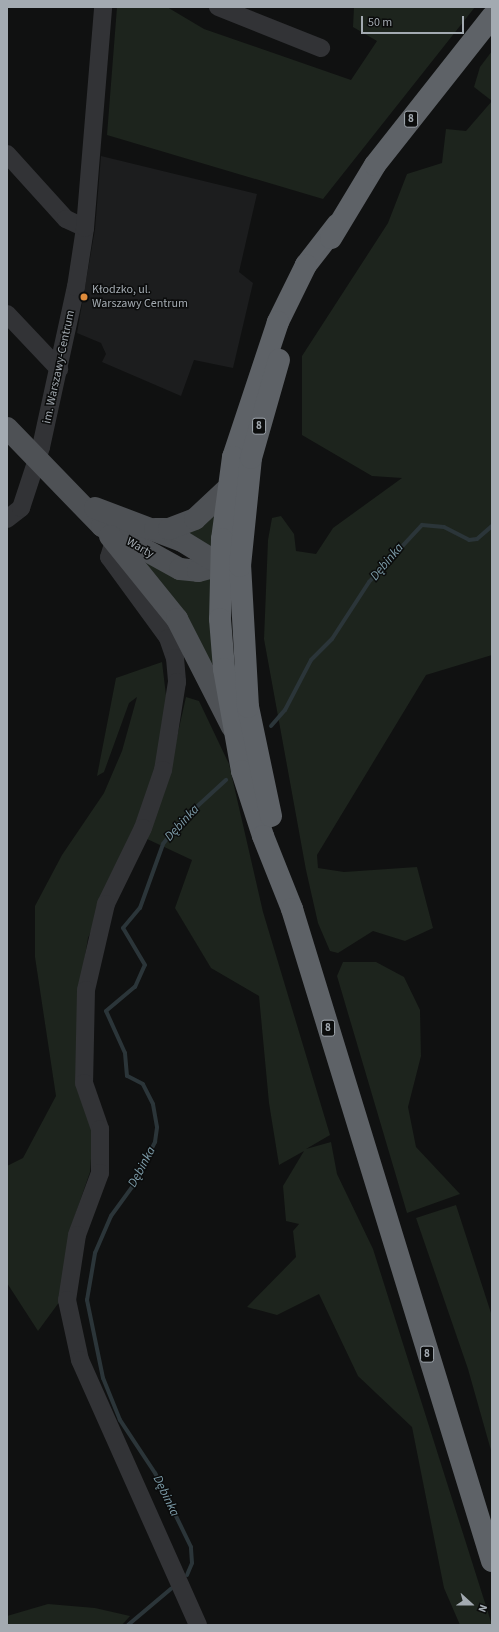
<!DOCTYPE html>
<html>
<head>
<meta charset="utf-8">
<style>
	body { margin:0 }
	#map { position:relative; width:499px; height:1632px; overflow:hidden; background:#101111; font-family:"Source Sans 3",sans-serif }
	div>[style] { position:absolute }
	.built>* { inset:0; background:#1c1d1e }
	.green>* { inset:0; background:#1d241d }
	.stream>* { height:4px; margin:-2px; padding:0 2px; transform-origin:2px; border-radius:2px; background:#2b3539 }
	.minor>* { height:18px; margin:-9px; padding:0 9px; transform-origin:9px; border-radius:9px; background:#323336 }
	.major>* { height:22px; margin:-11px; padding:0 11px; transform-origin:11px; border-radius:11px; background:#4e5155 }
	.highway>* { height:22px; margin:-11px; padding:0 11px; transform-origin:11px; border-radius:11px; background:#5e6267 }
	.dots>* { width:11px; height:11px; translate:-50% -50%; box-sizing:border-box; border:2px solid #0b0c0c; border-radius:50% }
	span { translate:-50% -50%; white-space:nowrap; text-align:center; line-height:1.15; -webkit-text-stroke:3px #0b0c0c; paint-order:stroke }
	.shield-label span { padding:1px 3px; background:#0b0c0c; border:1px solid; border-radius:3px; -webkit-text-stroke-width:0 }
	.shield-label { font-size:11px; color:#a3aab1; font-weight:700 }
	.poi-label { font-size:12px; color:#a3aab1 }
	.left { translate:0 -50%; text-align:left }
	.street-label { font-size:12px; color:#a3aab1 }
	.water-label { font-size:13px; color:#7d9ca9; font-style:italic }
	.frame { position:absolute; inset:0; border:8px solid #a3aab1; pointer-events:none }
	.north { position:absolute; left:451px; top:1584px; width:40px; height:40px; -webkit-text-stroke:3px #0b0c0c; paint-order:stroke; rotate:111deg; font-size:11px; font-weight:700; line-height:16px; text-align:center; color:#a3aab1 }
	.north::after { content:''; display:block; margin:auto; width:14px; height:18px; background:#a3aab1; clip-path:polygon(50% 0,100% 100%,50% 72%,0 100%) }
	.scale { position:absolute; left:361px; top:16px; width:103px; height:18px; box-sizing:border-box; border:2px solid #a3aab1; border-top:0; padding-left:5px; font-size:12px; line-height:14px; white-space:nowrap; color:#a3aab1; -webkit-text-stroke:3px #0b0c0c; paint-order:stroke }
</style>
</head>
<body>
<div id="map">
	<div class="built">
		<i style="clip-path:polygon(101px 156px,257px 194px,239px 272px,253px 283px,233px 368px,194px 360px,181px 396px,102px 362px,106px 354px,101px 343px,77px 333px,95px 229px)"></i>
	</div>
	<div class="green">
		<i style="clip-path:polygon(117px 7px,167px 7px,204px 29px,351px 80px,377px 41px,353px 27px,354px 7px,475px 7px,323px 199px,107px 135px)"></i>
		<i style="clip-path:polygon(492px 51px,492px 101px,474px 87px,480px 67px)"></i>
		<i style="clip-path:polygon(492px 101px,492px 655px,426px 675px,317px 855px,318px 868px,344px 872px,417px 867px,433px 928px,405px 941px,373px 931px,338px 953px,330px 951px,318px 923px,306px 870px,264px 639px,268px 540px,272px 518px,281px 516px,294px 534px,296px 551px,316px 554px,333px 528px,402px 478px,372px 476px,302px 435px,302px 356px,388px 223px,407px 174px,442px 163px,446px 129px,466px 131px)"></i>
		<i style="clip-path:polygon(216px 513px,213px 552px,185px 531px)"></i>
		<i style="clip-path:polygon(119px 540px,212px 575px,218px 672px)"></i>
		<i style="clip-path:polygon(162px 662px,168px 712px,156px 767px,137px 826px,88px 938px,79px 992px,93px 1132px,90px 1172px,69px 1233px,60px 1301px,38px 1331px,7px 1283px,7px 1166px,23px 1158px,56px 1096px,35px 957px,35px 906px,62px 855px,104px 793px,122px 751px,137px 697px,129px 703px,104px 772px,97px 776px,116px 678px)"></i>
		<i style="clip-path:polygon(186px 697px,199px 701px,229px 764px,263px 912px,330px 1135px,306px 1149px,331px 1142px,337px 1174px,373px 1249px,492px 1625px,460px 1625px,444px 1588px,412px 1427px,358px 1376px,319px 1294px,277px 1315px,247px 1307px,296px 1257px,293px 1231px,299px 1224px,286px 1221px,283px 1186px,304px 1151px,279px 1165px,269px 1103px,259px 996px,211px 968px,175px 908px,192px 860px,145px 838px,170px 768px)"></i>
		<i style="clip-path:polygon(343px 962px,376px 962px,404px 977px,420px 1010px,421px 1056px,408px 1107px,416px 1147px,460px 1194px,407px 1213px,337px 976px)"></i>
		<i style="clip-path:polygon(456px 1205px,491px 1313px,492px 1454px,468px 1369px,416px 1218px)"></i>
		<i style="clip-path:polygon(48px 1604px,95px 1608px,130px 1616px,122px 1625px,7px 1625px,7px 1616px)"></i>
	</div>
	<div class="stream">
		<i style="left:271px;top:726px;width:21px;rotate:-49deg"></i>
		<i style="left:285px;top:710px;width:56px;rotate:-62.5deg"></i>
		<i style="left:311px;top:660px;width:30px;rotate:-45deg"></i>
		<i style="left:332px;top:639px;width:68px;rotate:-57deg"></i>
		<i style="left:369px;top:582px;width:78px;rotate:-47.1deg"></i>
		<i style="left:422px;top:525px;width:22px;rotate:5deg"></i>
		<i style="left:444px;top:527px;width:28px;rotate:27deg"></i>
		<i style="left:469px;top:540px;width:8px;rotate:-7deg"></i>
		<i style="left:477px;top:539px;width:20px;rotate:-41deg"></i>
		<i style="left:187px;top:1575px;width:13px;rotate:-67deg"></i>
		<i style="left:192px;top:1563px;width:16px;rotate:-94deg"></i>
		<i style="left:191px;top:1547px;width:82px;rotate:-115.9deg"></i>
		<i style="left:155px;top:1473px;width:64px;rotate:-123.4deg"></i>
		<i style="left:120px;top:1420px;width:45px;rotate:-112deg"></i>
		<i style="left:103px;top:1378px;width:80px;rotate:-101.6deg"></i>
		<i style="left:87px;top:1300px;width:48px;rotate:-80.3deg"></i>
		<i style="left:95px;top:1253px;width:40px;rotate:-66.6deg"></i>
		<i style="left:111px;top:1216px;width:36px;rotate:-54deg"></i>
		<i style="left:132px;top:1187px;width:51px;rotate:-62.9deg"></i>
		<i style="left:155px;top:1142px;width:15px;rotate:-82deg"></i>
		<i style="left:157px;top:1127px;width:23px;rotate:-100deg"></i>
		<i style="left:153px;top:1104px;width:22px;rotate:-117deg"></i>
		<i style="left:143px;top:1084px;width:18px;rotate:-153deg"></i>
		<i style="left:127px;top:1076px;width:23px;rotate:-95deg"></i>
		<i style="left:125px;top:1053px;width:46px;rotate:-114.3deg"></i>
		<i style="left:106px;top:1011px;width:38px;rotate:-40deg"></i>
		<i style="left:135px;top:987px;width:24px;rotate:-66deg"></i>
		<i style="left:145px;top:965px;width:43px;rotate:-120.7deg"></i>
		<i style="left:123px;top:928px;width:26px;rotate:-50deg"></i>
		<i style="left:140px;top:908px;width:68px;rotate:-70.2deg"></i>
		<i style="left:163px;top:844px;width:26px;rotate:-53deg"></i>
		<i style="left:179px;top:823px;width:64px;rotate:-42.5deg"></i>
		<i style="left:128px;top:1625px;width:57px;rotate:-40.1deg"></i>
	</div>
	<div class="minor">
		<i style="left:218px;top:7px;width:111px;rotate:21.7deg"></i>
		<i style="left:7px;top:154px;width:88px;rotate:47.8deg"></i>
		<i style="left:66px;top:219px;width:21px;rotate:25deg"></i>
		<i style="left:7px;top:314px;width:76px;rotate:46.6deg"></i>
		<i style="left:7px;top:519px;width:18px;rotate:-38deg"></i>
		<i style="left:21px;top:508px;width:64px;rotate:-71.8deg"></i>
		<i style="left:41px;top:447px;width:164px;rotate:-77.7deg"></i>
		<i style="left:76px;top:287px;width:60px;rotate:-81.3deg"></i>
		<i style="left:85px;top:228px;width:222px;rotate:-85.3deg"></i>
		<i style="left:114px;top:541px;width:17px;rotate:107deg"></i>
		<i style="left:109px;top:557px;width:100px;rotate:53.9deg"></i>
		<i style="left:168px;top:638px;width:21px;rotate:71deg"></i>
		<i style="left:175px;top:658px;width:24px;rotate:85deg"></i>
		<i style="left:177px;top:682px;width:89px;rotate:99deg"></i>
		<i style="left:163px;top:770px;width:61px;rotate:109deg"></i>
		<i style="left:143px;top:828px;width:85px;rotate:116deg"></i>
		<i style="left:106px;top:904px;width:88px;rotate:103.1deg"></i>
		<i style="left:86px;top:990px;width:93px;rotate:91.2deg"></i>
		<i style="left:84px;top:1083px;width:49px;rotate:70.8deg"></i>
		<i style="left:100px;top:1129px;width:44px;rotate:90deg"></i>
		<i style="left:100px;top:1173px;width:66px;rotate:110.4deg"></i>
		<i style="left:77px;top:1235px;width:66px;rotate:98.7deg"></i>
		<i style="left:67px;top:1300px;width:61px;rotate:77.8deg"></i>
		<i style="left:80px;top:1360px;width:290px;rotate:66deg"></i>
	</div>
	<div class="major">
		<i style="left:7px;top:428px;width:136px;rotate:45.9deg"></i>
		<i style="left:102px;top:526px;width:89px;rotate:28.9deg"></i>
		<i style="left:180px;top:569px;width:18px;rotate:6deg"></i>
		<i style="left:198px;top:571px;width:24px;rotate:-15deg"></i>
		<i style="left:221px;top:565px;width:18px;rotate:3deg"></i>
		<i style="left:95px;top:508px;width:93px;rotate:20.8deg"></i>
		<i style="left:182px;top:541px;width:46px;rotate:31.6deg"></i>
		<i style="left:155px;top:529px;width:14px"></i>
		<i style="left:169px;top:529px;width:28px;rotate:-21deg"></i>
		<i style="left:195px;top:519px;width:42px;rotate:-43.1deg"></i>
		<i style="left:110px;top:536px;width:107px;rotate:51.1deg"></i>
		<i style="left:177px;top:619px;width:121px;rotate:63deg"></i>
	</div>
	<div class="highway">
		<i style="left:337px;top:225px;width:51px;rotate:127.8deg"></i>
		<i style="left:306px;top:265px;width:64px;rotate:116.2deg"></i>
		<i style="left:278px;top:322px;width:142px;rotate:108.4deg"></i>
		<i style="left:233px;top:457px;width:83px;rotate:97.6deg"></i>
		<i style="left:222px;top:539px;width:80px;rotate:91.4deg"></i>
		<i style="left:220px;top:619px;width:50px;rotate:85.4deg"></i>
		<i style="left:224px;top:669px;width:104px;rotate:80deg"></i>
		<i style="left:242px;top:771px;width:68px;rotate:72.1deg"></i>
		<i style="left:263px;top:836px;width:79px;rotate:68.3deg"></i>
		<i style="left:292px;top:909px;width:682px;rotate:72.95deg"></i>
		<i style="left:331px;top:238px;width:85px;rotate:-58.9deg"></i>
		<i style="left:375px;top:165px;width:189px;rotate:-51.7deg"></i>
		<i style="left:271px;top:816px;width:111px;rotate:-101.9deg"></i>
		<i style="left:248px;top:707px;width:141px;rotate:-93.2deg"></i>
		<i style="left:240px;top:566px;width:109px;rotate:-84.2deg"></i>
		<i style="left:251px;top:458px;width:102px;rotate:-74.1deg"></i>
	</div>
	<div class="dots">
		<i style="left:84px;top:297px;background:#de8b3b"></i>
	</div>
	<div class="shield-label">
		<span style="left:411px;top:119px">8</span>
		<span style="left:259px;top:426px">8</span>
		<span style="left:328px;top:1028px">8</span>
		<span style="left:427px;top:1354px">8</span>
	</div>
	<div class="poi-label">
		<span class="left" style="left:92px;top:297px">Kłodzko, ul.<br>Warszawy Centrum</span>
	</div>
	<div class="street-label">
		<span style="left:59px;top:367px;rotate:-78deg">im. Warszawy-Centrum</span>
		<span style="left:140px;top:548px;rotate:30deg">Warty</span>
	</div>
	<div class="water-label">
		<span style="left:387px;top:562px;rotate:-50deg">Dębinka</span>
		<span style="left:182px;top:823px;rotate:-47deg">Dębinka</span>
		<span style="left:142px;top:1167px;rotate:-62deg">Dębinka</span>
		<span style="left:166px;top:1496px;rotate:64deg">Dębinka</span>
	</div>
	<div class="frame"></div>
	<div class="north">N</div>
	<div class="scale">50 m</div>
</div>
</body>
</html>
